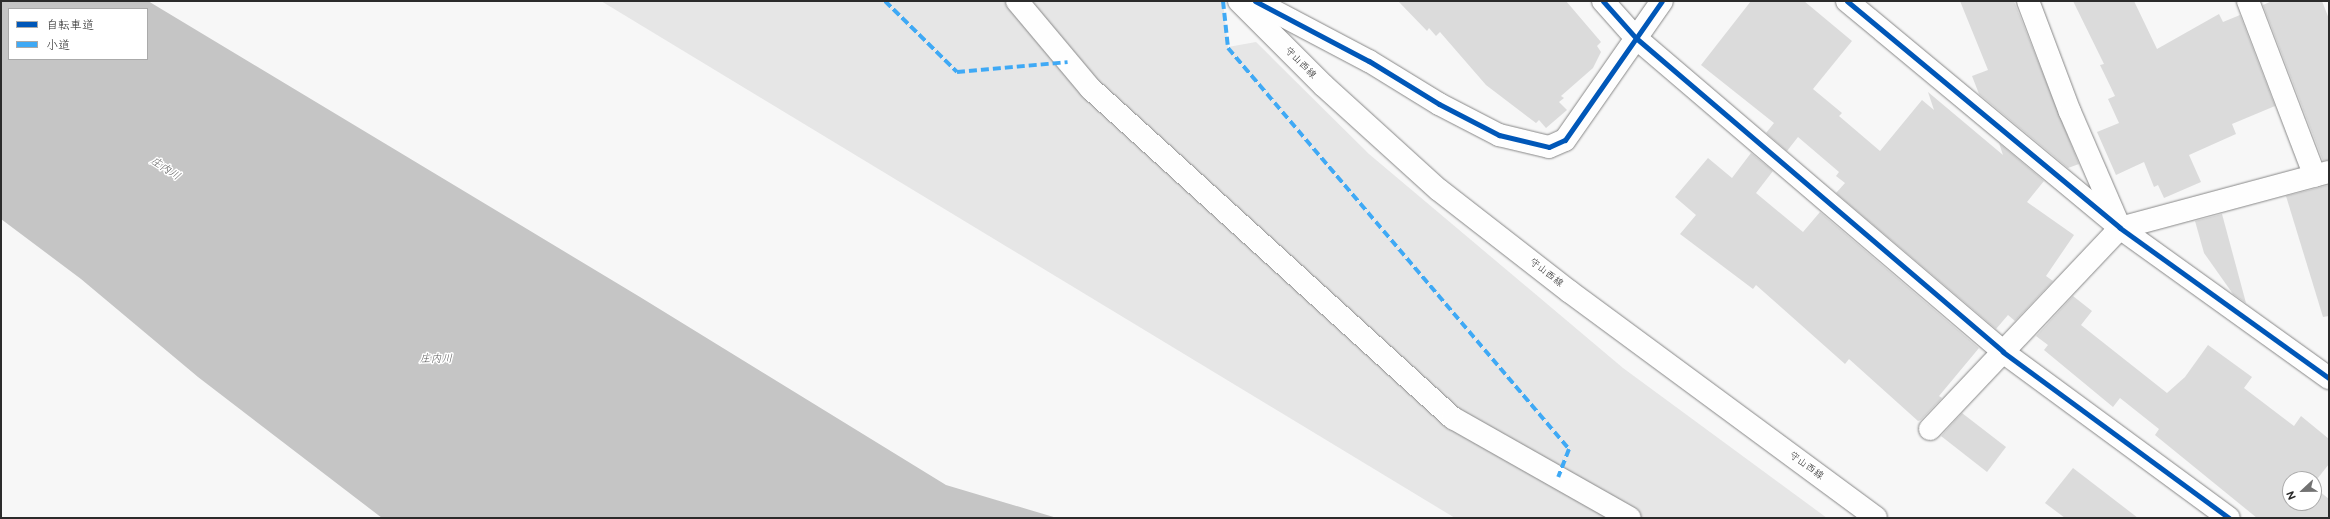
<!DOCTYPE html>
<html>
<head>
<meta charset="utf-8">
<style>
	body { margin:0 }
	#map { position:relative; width:2330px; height:519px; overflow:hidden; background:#f7f7f7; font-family:"Balsamiq Sans","Klee One",sans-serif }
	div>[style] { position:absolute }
	.green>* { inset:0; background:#e6e6e6 }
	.water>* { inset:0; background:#c5c5c5 }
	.building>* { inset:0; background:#dbdbdb }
	.roads { filter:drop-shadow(0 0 1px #878787) drop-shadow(0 0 1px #878787) }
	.minor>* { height:22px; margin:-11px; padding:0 11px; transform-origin:11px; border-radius:11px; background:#fefefe }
	.major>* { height:22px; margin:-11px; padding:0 11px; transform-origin:11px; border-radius:11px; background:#fefefe }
	.quiet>* { height:4px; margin-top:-2px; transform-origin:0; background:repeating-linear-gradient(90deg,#3fa9f5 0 8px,transparent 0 12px) }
	.cycleway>* { height:5px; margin:-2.5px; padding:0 2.5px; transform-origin:2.5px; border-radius:2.5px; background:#0057b8 }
	span { translate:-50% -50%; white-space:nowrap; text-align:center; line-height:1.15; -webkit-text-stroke:3px #fff; paint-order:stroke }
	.street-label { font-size:10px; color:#2b2b2b }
	.water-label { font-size:11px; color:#5a5a5a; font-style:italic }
	.frame { position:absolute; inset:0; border:2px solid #2b2b2b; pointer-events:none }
	.legend { position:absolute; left:8px; top:8px; width:140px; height:52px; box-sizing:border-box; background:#fff; border:1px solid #aaa; margin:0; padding:5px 7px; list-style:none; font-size:12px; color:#2b2b2b }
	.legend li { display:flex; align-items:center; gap:8px; height:20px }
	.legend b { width:20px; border:1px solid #aaa }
	.north { position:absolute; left:2282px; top:471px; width:40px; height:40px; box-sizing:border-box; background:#fff; border:1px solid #aaa; border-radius:50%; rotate:248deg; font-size:11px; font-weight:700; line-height:16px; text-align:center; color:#2b2b2b }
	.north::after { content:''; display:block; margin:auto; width:14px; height:18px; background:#727272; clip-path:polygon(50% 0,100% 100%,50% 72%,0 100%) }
</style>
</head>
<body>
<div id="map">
	<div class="green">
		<i style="clip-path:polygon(601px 1px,1223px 1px,1228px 47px,1256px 42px,1369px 154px,1623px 368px,1827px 518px,1455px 518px)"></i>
	</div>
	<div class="water">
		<i style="clip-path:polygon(evenodd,1px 1px,148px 1px,640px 297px,946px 485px,1057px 518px,382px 518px,198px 377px,81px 279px,1px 219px,1px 1px,9px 9px,147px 9px,147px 59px,9px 59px,9px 9px)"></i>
	</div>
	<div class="building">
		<i style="clip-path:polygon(1398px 1px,1566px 1px,1601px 42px,1597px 46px,1601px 52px,1593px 68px,1561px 96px,1564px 98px,1559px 102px,1567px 110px,1546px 128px,1539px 120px,1536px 123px,1486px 85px,1440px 32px,1436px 36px,1429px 28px,1427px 31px)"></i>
		<i style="clip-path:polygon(1751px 1px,1804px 1px,1852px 41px,1813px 89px,1842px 113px,1839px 116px,1880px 151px,1922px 100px,1934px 110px,1928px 92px,2003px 155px,1999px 143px,2044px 181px,2027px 202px,2074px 235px,2046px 276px,2053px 281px,2015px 321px,2008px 315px,1996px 329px,1836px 193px,1845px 183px,1836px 176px,1839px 172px,1798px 137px,1787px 151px,1766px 133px,1774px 123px,1701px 65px)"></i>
		<i style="clip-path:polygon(1960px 1px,2014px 1px,2079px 164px,2068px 168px,1979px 94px,1972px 76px,1988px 70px)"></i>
		<i style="clip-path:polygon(2073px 1px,2134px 1px,2157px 49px,2219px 14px,2223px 22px,2240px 15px,2275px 106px,2232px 124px,2236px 134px,2189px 155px,2201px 182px,2164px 198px,2158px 185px,2154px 187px,2144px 162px,2116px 175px,2097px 132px,2119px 123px,2108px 99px,2115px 96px,2100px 65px,2104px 64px)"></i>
		<i style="clip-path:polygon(2272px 1px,2322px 1px,2329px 19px,2329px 160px,2323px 161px,2263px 5px)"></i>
		<i style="clip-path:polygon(1751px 153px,1773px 171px,1756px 193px,1803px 232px,1820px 212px,1979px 348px,1939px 396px,1942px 398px,1921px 420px,1918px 421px,1849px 359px,1845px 364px,1756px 285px,1753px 289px,1680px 234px,1696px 215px,1675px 197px,1708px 158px,1732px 178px)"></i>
		<i style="clip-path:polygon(2329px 185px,2329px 316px,2323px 317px,2286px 196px)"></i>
		<i style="clip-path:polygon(2222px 214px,2246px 303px,2233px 294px,2204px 253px,2195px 221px)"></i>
		<i style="clip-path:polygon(2073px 296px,2092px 311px,2081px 325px,2167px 393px,2185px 377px,2208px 345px,2252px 377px,2244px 388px,2294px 426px,2301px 416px,2329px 439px,2329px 464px,2314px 483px,2314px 479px,2290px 479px,2290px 503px,2314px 503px,2314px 487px,2329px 499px,2329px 518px,2257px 518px,2155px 435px,2159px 429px,2120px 398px,2113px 407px,2044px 350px,2048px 345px,2036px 336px)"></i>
		<i style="clip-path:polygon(1962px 413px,2006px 447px,1987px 472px,1941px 436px)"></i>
		<i style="clip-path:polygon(2073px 468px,2138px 518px,2065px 518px,2045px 503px)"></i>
	</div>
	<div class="roads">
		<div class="minor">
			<i style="left:1017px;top:1px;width:114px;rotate:50deg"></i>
			<i style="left:1090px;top:88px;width:491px;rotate:42.3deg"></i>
			<i style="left:1453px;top:418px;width:203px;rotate:29.5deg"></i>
			<i style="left:1255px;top:1px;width:129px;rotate:27.8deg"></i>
			<i style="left:1369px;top:61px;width:82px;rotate:31.6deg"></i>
			<i style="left:1439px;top:104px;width:68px;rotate:27.3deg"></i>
			<i style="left:1499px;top:135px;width:51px;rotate:13.5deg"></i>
			<i style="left:1549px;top:147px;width:17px;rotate:-24deg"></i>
			<i style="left:1565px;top:140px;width:169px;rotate:-55.1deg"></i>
			<i style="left:1603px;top:1px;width:50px;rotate:48.3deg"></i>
			<i style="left:1636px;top:38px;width:483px;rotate:40.5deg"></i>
			<i style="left:2003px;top:352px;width:280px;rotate:36.3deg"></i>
			<i style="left:1847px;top:1px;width:355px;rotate:39.7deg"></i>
			<i style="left:2120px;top:228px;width:257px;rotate:35.7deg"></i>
			<i style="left:2028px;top:1px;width:119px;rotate:69.3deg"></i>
			<i style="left:2070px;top:112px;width:121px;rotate:66.6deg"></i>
			<i style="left:2248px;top:1px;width:187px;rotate:69.1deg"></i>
			<i style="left:1930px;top:429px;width:277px;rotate:-46.6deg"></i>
			<i style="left:2120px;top:228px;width:216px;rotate:-15deg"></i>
		</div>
		<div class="major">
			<i style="left:1239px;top:1px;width:119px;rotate:45deg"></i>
			<i style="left:1323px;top:85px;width:156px;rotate:42.2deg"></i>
			<i style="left:1439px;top:190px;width:166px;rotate:37.9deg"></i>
			<i style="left:1570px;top:292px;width:380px;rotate:36.4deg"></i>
		</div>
	</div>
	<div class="quiet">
		<i style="left:885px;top:1px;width:101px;rotate:44.6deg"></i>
		<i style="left:957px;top:72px;width:111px;rotate:-5.1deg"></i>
		<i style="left:1223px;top:1px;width:47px;rotate:83.9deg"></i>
		<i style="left:1228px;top:48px;width:526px;rotate:49.62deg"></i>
		<i style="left:1569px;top:449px;width:30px;rotate:111deg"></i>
	</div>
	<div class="cycleway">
		<i style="left:1255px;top:1px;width:129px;rotate:27.8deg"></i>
		<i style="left:1369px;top:61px;width:82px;rotate:31.6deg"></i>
		<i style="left:1439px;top:104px;width:68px;rotate:27.3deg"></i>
		<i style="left:1499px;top:135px;width:51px;rotate:13.5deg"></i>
		<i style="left:1549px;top:147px;width:17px;rotate:-24deg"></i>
		<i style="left:1565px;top:140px;width:169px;rotate:-55.1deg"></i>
		<i style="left:1603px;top:1px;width:50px;rotate:48.3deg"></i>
		<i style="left:1636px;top:38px;width:483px;rotate:40.5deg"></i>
		<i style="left:2003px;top:352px;width:280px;rotate:36.3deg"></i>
		<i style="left:1847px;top:1px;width:355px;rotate:39.7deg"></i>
		<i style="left:2120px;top:228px;width:257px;rotate:35.7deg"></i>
	</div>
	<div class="street-label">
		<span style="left:1300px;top:63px;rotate:45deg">守山西線</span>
		<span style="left:1546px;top:273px;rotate:38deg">守山西線</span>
		<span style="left:1806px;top:466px;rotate:36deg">守山西線</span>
	</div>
	<div class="water-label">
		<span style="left:165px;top:169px;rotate:33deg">庄内川</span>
		<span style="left:436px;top:359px">庄内川</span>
	</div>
	<div class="frame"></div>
	<ul class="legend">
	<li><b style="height:5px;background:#0057b8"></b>自転車道</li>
	<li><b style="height:5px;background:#3fa9f5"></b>小道</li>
	</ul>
	<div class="north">N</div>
</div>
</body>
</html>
